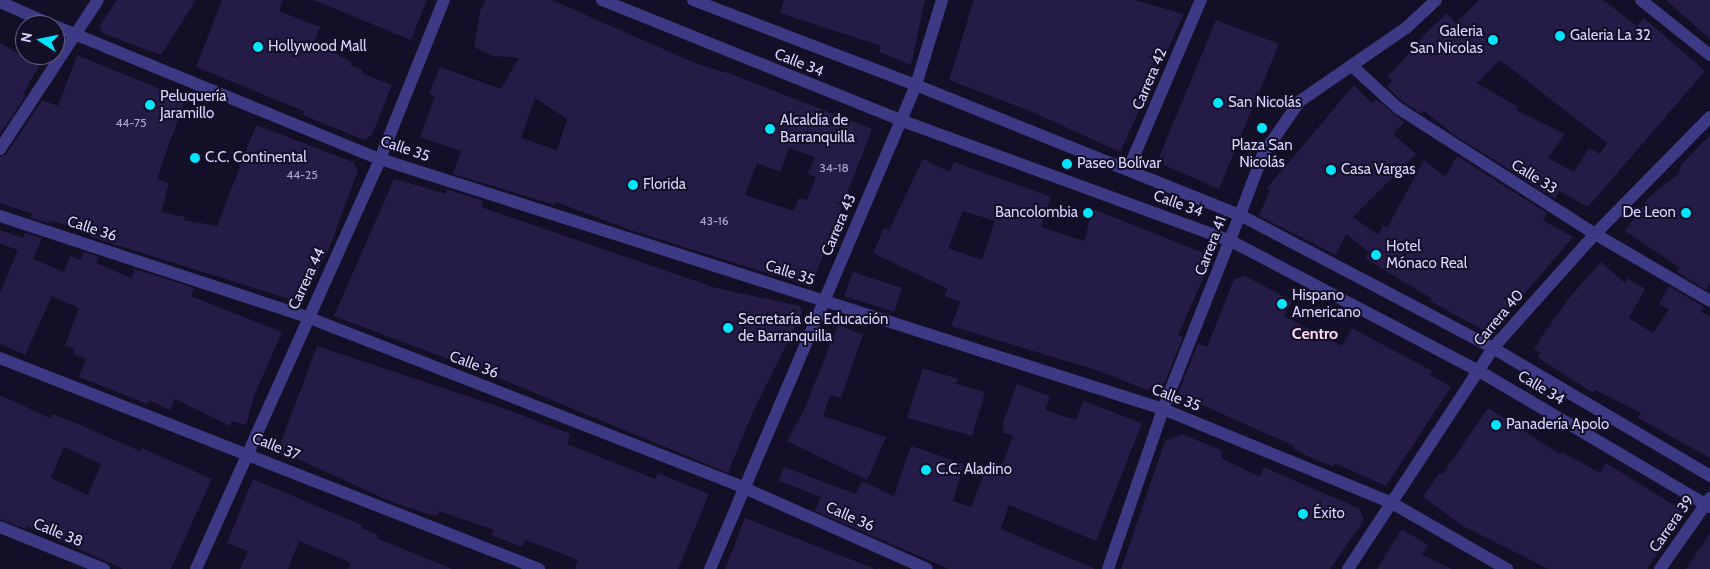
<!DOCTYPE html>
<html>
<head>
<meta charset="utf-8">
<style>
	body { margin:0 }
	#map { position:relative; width:1710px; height:569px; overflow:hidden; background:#130f26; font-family:Cabin,sans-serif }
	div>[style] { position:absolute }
	.building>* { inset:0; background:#241b47 }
	.pedestrian>* { height:12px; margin:-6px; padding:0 6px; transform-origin:6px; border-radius:6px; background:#3d3a85 }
	.minor>* { height:12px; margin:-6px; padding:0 6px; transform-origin:6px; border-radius:6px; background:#3d3a85 }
	.tertiary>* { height:12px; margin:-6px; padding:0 6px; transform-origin:6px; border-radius:6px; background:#3d3a85 }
	.dots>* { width:14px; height:14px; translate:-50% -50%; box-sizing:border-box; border:2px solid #130f26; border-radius:50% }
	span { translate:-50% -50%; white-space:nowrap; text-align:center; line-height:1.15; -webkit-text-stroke:4px #130f26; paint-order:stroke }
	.number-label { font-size:12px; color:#aca6d1 }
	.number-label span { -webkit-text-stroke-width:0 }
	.poi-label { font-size:15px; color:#d9d4ff }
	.right { translate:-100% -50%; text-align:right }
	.left { translate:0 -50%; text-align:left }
	.street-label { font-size:15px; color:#d9d4ff }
	.neighbourhood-label { font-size:16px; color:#ffd6f0; font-weight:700 }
	.north { position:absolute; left:15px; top:15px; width:50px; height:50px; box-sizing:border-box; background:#130f26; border:1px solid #625e7d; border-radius:50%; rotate:281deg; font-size:14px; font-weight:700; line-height:20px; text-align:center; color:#d9d4ff }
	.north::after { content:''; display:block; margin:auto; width:18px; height:22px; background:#00e5ff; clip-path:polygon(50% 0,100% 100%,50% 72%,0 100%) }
</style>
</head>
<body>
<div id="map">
	<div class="building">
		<i style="clip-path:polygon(117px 0,196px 0,161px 55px,102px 33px,100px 25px)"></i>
		<i style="clip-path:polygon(222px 0,283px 0,279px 11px,320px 27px,314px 43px,352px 62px,350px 65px,363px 70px,362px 73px,392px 85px,372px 135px,364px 140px,303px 115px,304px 111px,196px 67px)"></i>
		<i style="clip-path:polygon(313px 0,427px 0,411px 40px)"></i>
		<i style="clip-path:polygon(evenodd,486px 0,552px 0,697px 64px,731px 74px,872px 129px,814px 279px,805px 285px,633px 231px,556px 202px,555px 205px,453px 174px,461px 151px,420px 137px,435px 96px,429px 94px,440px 67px,501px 89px,519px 58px,494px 56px,474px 47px,480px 11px,486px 0,535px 98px,567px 119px,557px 150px,521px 138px,535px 98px,486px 0,789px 148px,815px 157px,808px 174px,816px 177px,807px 200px,799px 198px,794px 211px,745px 195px,757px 163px,780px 172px,789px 148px)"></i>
		<i style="clip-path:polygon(784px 0,925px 0,911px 65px,879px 52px,881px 46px,780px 13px)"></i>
		<i style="clip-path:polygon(974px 0,1134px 0,1184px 14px,1120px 152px,1030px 111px,949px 80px)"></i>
		<i style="clip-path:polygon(evenodd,1479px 0,1603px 0,1637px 26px,1644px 18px,1705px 71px,1588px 207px,1559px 191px,1555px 199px,1453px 134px,1424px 111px,1422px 114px,1403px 102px,1387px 87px,1392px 80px,1388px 77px,1426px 33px,1447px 13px,1456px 23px,1479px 0,1500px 60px,1607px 143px,1600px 154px,1589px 148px,1574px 172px,1548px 158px,1565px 134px,1516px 110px,1518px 107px,1477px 83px,1500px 60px)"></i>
		<i style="clip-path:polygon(1666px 0,1710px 0,1710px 39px)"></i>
		<i style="clip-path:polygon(1216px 20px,1279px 44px,1219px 189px,1157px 162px)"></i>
		<i style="clip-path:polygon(0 43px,39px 66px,23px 94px,26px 95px,0 134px)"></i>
		<i style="clip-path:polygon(77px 55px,185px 99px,157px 179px,169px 183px,161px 212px,185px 217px,184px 220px,217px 226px,256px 125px,353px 162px,358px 171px,329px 248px,302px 303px,91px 237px,87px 232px,53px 221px,48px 223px,31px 218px,32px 214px,0 203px,0 157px,7px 153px,42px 100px,58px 106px)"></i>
		<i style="clip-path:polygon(1354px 85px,1372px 103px,1376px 99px,1404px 122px,1393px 134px,1416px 154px,1353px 217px,1378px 235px,1383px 225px,1387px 228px,1424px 160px,1445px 177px,1457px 156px,1547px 213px,1543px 220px,1573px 237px,1490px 334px,1430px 301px,1432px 299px,1365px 258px,1369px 252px,1346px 234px,1336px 255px,1259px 216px,1270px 190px,1267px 188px)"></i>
		<i style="clip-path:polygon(1710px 135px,1710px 283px,1706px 290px,1677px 272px,1680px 268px,1625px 231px,1649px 197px,1677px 175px,1682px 164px)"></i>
		<i style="clip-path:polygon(evenodd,923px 159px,950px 172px,954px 162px,1051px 197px,1041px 227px,1084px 241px,1093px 209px,1204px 253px,1208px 267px,1180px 331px,1178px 335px,1183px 337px,1164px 384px,1147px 390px,1099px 371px,951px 326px,960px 302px,945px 296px,948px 289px,873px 253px,884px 228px,889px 230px,923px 159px,963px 211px,995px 221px,982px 260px,948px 248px,963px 211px)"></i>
		<i style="clip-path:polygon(394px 179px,446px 194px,447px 189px,483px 201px,481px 207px,716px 288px,800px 306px,802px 313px,751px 416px,728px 473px,501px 379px,334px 316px)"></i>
		<i style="clip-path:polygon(0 230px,23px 238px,25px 233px,42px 238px,33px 259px,64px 272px,70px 256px,80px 260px,84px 252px,99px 257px,96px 263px,131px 278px,135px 269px,194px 288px,191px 296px,282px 332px,254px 396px,246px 425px,232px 421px,230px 426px,175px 399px,170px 410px,149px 400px,147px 404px,79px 377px,86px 359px,73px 354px,75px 349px,65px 345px,79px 308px,52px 296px,25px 355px,0 344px,0 293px,18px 250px,0 244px)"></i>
		<i style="clip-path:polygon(1601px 262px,1625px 283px,1627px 278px,1645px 289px,1629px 318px,1653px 333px,1669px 309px,1659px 304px,1669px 286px,1704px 307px,1701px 312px,1710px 316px,1710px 458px,1638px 418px,1641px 413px,1595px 390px,1593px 393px,1537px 357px,1540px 353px,1534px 349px,1542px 336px,1569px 298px)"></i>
		<i style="clip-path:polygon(853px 272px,902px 288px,894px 312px,844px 296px)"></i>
		<i style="clip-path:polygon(1245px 276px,1292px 301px,1284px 316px,1342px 346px,1352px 328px,1434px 372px,1429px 374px,1451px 387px,1386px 486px,1334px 463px,1332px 466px,1307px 456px,1293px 448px,1294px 446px,1178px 394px,1198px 343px,1207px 347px,1234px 279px)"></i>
		<i style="clip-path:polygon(838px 325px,863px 335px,841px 398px,830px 395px,823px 416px,886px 437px,867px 480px,787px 441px,804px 410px)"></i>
		<i style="clip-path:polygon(317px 346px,506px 409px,570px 434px,567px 444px,655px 479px,658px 473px,709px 494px,678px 569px,575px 569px,578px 560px,555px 551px,525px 540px,522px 547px,492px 535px,494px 530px,439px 511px,437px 515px,431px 515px,394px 503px,278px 450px)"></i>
		<i style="clip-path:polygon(923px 368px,958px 379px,956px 384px,985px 392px,972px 436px,907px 418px)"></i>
		<i style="clip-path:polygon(1017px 384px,1050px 396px,1045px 410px,1076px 420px,1083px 401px,1142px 423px,1096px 541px,1009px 505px,1001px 529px,1095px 569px,949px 569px,815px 511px,821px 497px,779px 481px,784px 467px,856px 494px,862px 481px,894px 496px,911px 446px,964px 464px,953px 501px,971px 507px,985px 471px,998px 476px,1013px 436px,1002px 432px,1004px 426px,1002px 425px)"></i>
		<i style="clip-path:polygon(evenodd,0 395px,50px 418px,52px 414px,78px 424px,140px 451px,142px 448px,212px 479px,171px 569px,123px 569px,27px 526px,26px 529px,0 519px,0 395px,64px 447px,101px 464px,88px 495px,51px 478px,64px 447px)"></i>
		<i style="clip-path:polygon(1488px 408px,1560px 454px,1562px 452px,1600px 473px,1606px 463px,1685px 512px,1647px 569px,1548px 569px,1463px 526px,1423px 497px,1439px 473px,1442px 475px)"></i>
		<i style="clip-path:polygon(1182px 434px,1223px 451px,1221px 458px,1260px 477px,1264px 467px,1360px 509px,1364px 520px,1330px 569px,1121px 569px,1165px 441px)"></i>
		<i style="clip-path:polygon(253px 479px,362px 525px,361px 528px,378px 535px,377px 538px,452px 569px,348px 569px,351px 563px,299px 541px,288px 569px,240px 569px,248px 551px,227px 543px)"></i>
		<i style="clip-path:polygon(745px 518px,873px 568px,873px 569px,725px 569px)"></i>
		<i style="clip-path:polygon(1402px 529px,1428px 545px,1422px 555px,1452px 569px,1377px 569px)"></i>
		<i style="clip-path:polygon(1710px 533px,1710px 569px,1686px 569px)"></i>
	</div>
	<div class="pedestrian">
		<i style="left:1352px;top:66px;width:62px;rotate:42.4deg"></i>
		<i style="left:1398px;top:108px;width:234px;rotate:32.6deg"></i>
		<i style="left:1128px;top:170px;width:185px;rotate:-66.8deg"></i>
		<i style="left:1240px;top:215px;width:65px;rotate:-69.3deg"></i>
		<i style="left:1263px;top:154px;width:65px;rotate:-55.1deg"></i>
		<i style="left:1300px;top:101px;width:129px;rotate:-34.6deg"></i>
		<i style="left:1406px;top:28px;width:41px;rotate:-43deg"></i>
	</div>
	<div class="minor">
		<i style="left:1641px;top:0;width:88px;rotate:38.6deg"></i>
		<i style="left:0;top:2px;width:57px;rotate:23.9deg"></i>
		<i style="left:55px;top:26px;width:351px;rotate:22.3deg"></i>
		<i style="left:0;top:149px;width:178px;rotate:-56.7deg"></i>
		<i style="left:0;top:216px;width:323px;rotate:18.2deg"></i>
		<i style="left:307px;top:317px;width:467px;rotate:21.3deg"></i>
		<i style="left:742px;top:487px;width:202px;rotate:23.9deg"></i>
		<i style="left:1595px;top:234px;width:133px;rotate:30.2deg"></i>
		<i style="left:1108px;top:569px;width:169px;rotate:-71deg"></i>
		<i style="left:1163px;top:409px;width:209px;rotate:-68.4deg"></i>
		<i style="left:1660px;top:569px;width:87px;rotate:-54.8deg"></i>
	</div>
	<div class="tertiary">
		<i style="left:602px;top:0;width:321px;rotate:21.9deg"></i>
		<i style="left:900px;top:120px;width:352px;rotate:20.1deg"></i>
		<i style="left:1231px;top:241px;width:280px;rotate:27.7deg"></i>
		<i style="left:1479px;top:371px;width:268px;rotate:30.5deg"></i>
		<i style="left:693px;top:0;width:239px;rotate:20.9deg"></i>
		<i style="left:916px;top:85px;width:349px;rotate:21.9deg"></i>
		<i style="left:1240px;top:215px;width:286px;rotate:27.7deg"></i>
		<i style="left:1493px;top:348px;width:252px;rotate:30.5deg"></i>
		<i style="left:380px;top:159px;width:822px;rotate:17.71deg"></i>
		<i style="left:1163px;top:409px;width:248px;rotate:22.3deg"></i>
		<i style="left:1392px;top:503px;width:133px;rotate:29.9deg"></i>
		<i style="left:0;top:358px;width:579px;rotate:21.38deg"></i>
		<i style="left:0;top:527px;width:112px;rotate:22deg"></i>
		<i style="left:196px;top:569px;width:449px;rotate:-65.8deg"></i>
		<i style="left:380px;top:159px;width:171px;rotate:-68.1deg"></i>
		<i style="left:710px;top:569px;width:526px;rotate:-66.94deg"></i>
		<i style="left:916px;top:85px;width:89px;rotate:-73deg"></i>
		<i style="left:1348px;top:569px;width:264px;rotate:-56.7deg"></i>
		<i style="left:1493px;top:348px;width:153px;rotate:-48.2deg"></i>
		<i style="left:1595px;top:234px;width:164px;rotate:-45.5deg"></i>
	</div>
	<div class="dots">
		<i style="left:1560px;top:36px;background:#00e5ff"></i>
		<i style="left:1493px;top:40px;background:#00e5ff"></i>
		<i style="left:258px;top:47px;background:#00e5ff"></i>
		<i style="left:1218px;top:103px;background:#00e5ff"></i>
		<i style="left:150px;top:105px;background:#00e5ff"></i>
		<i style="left:1262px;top:128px;background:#00e5ff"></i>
		<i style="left:770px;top:129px;background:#00e5ff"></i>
		<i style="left:195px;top:158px;background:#00e5ff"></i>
		<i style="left:1067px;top:164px;background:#00e5ff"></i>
		<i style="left:1331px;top:170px;background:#00e5ff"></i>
		<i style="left:633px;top:185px;background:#00e5ff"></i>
		<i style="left:1088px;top:213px;background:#00e5ff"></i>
		<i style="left:1686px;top:213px;background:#00e5ff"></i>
		<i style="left:1376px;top:255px;background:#00e5ff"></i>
		<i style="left:1282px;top:304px;background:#00e5ff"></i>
		<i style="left:728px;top:328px;background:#00e5ff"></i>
		<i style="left:1496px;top:425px;background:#00e5ff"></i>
		<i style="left:926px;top:470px;background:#00e5ff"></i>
		<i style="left:1303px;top:514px;background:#00e5ff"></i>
	</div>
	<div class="number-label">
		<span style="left:131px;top:123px">44-75</span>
		<span style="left:834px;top:168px">34-18</span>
		<span style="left:302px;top:175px">44-25</span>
		<span style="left:714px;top:221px">43-16</span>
	</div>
	<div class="poi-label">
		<span class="right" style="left:1483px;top:40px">Galeria<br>San Nicolas</span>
		<span class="left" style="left:1570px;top:36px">Galeria La 32</span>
		<span class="left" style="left:268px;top:47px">Hollywood Mall</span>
		<span class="left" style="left:160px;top:105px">Peluquería<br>Jaramillo</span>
		<span class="left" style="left:1228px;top:103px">San Nicolás</span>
		<span class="left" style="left:780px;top:129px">Alcaldía de<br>Barranquilla</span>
		<span style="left:1262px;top:154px">Plaza San<br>Nicolás</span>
		<span class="left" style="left:205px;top:158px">C.C. Continental</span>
		<span class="left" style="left:1077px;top:164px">Paseo Bolívar</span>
		<span class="left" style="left:1341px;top:170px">Casa Vargas</span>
		<span class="left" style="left:643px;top:185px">Florida</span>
		<span class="right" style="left:1078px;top:213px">Bancolombia</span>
		<span class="right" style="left:1676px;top:213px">De Leon</span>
		<span class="left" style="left:1386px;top:255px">Hotel<br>Mónaco Real</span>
		<span class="left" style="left:1292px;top:304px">Hispano<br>Americano</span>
		<span class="left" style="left:738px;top:328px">Secretaría de Educación<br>de Barranquilla</span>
		<span class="left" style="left:1506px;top:425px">Panadería Apolo</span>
		<span class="left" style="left:936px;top:470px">C.C. Aladino</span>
		<span class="left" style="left:1313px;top:514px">Éxito</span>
	</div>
	<div class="street-label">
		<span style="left:799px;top:63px;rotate:22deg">Calle 34</span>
		<span style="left:1150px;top:79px;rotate:-67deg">Carrera 42</span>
		<span style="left:405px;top:149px;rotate:19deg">Calle 35</span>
		<span style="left:1534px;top:177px;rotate:32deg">Calle 33</span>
		<span style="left:1178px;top:204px;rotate:20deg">Calle 34</span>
		<span style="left:839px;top:225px;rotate:-67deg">Carrera 43</span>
		<span style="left:92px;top:229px;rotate:18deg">Calle 36</span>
		<span style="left:1211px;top:246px;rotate:-69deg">Carrera 41</span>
		<span style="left:790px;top:273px;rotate:18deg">Calle 35</span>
		<span style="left:307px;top:279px;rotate:-65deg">Carrera 44</span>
		<span style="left:1499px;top:318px;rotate:-50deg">Carrera 40</span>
		<span style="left:474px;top:365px;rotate:21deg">Calle 36</span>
		<span style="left:1541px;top:388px;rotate:31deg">Calle 34</span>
		<span style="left:1176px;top:398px;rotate:21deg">Calle 35</span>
		<span style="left:276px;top:447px;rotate:22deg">Calle 37</span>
		<span style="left:850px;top:517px;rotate:24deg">Calle 36</span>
		<span style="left:1672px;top:524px;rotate:-55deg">Carrera 39</span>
		<span style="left:58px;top:533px;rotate:22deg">Calle 38</span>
	</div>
	<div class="neighbourhood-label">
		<span style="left:1315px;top:334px">Centro</span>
	</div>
	<div class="north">N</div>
</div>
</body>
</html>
